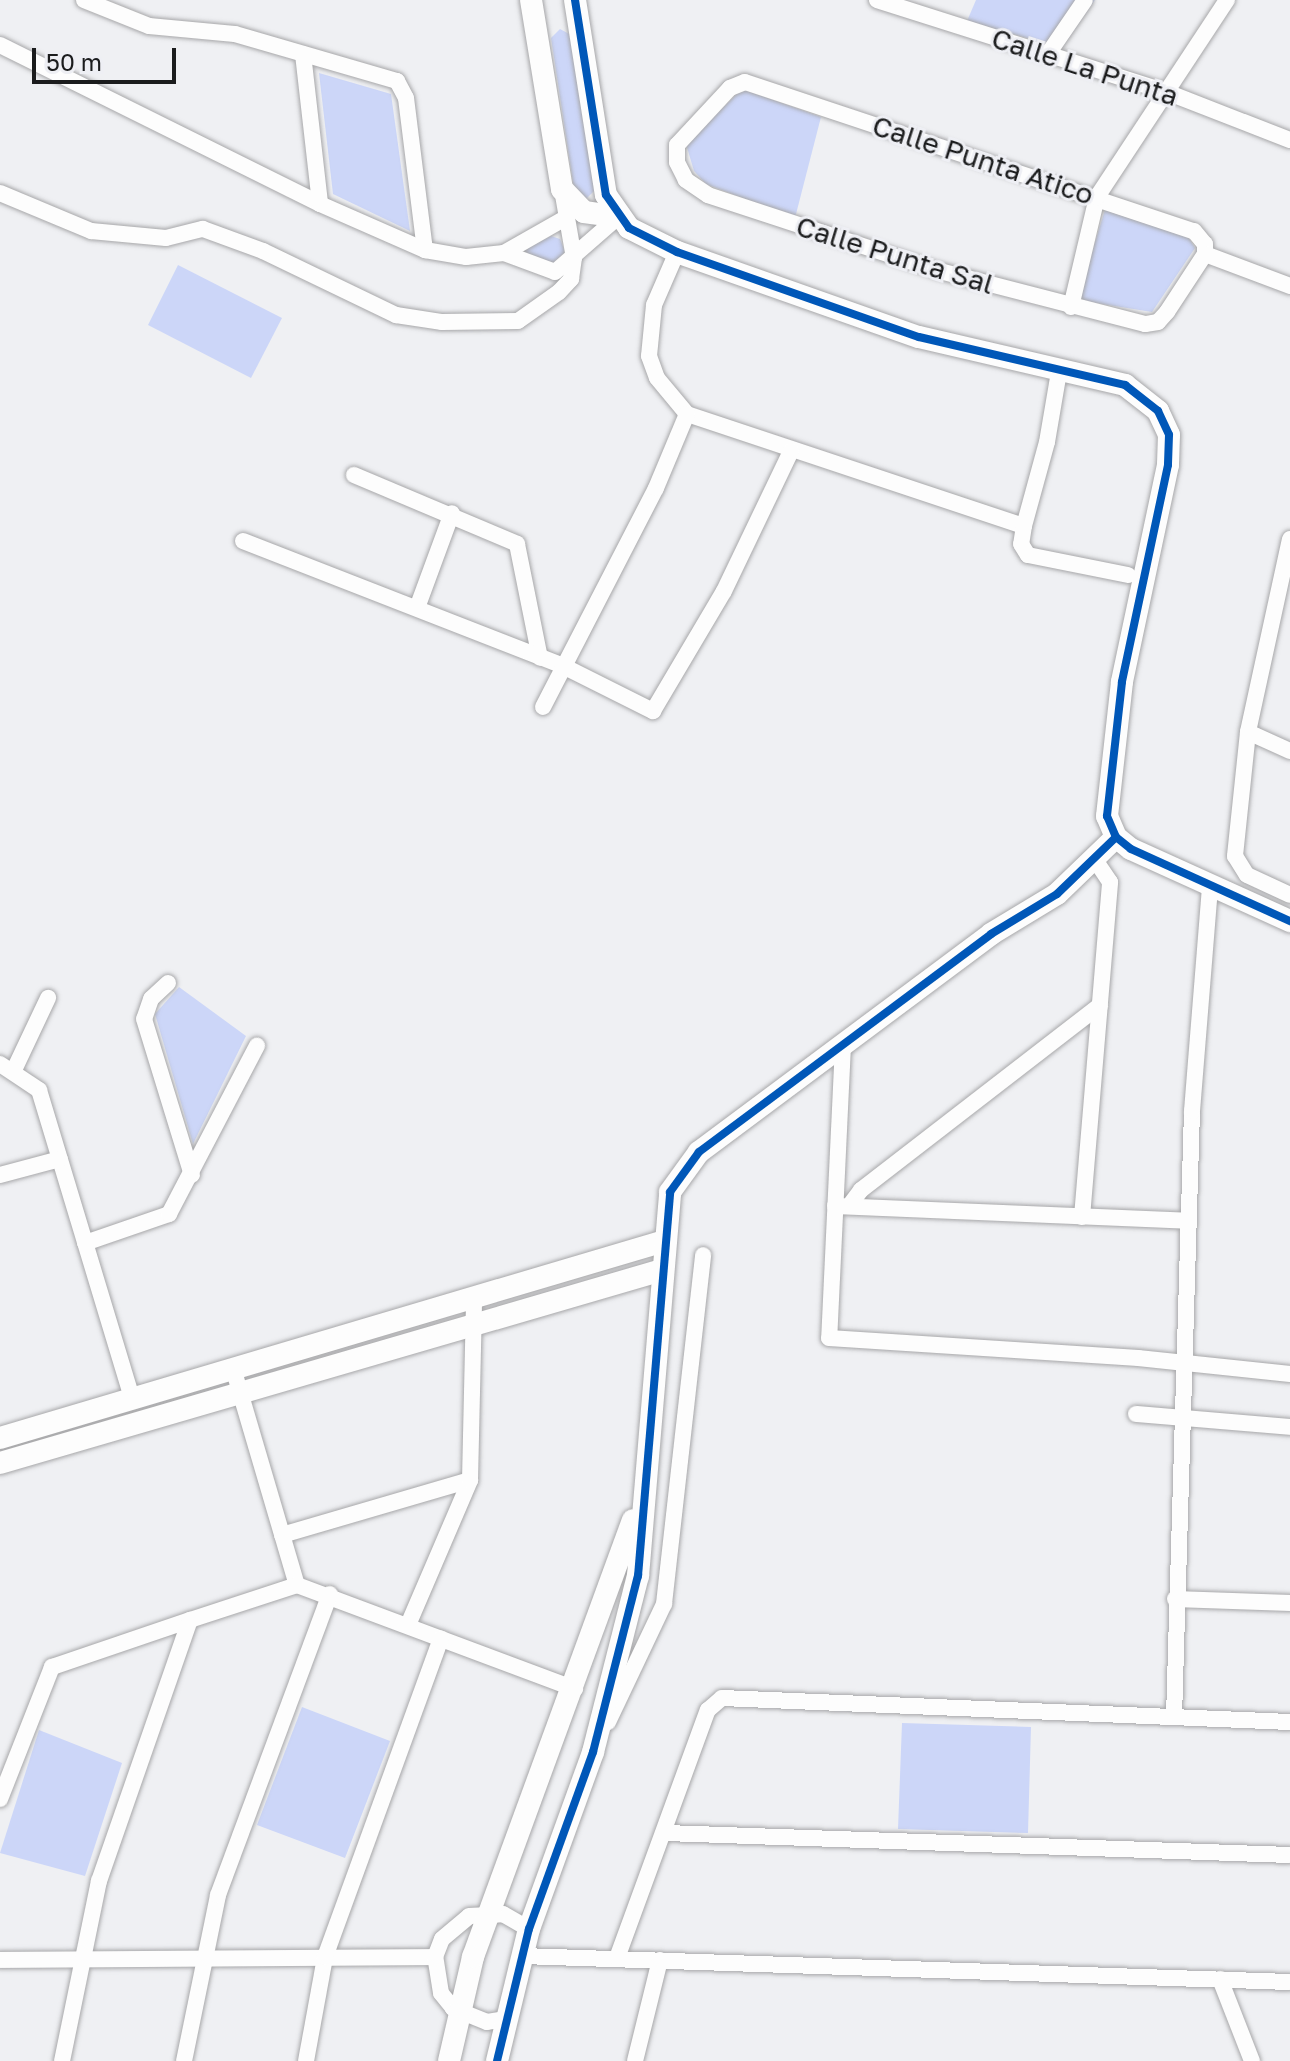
<!DOCTYPE html>
<html>
<head>
<meta charset="utf-8">
<style>
	body { margin:0 }
	#map { position:relative; width:1290px; height:2061px; overflow:hidden; background:#eff0f3; font-family:"Golos Text",sans-serif }
	div>[style] { position:absolute }
	.green>* { inset:0; background:#ccd6f8 }
	.roads { filter:drop-shadow(0 0 2px #a7a7a9) drop-shadow(0 0 2px #a7a7a9) }
	.street>* { height:16px; margin:-8px; padding:0 8px; transform-origin:8px; border-radius:8px; background:#fdfdfd }
	.secondary>* { height:22px; margin:-11px; padding:0 11px; transform-origin:11px; border-radius:11px; background:#fdfdfd }
	.cycleway>* { height:8px; margin:-4px; padding:0 4px; transform-origin:4px; border-radius:4px; background:#0057b8 }
	span { translate:-50% -50%; white-space:nowrap; text-align:center; line-height:1.15; -webkit-text-stroke:6px #eeeff4; paint-order:stroke }
	.street-label { font-size:28px; color:#1b1c1d }
	.scale { position:absolute; left:32px; top:48px; width:144px; height:36px; box-sizing:border-box; border:4px solid #1b1c1d; border-top:0; padding-left:10px; font-size:24px; line-height:28px; white-space:nowrap; color:#1b1c1d; -webkit-text-stroke:6px #eeeff4; paint-order:stroke }
</style>
</head>
<body>
<div id="map">
	<div class="green">
		<i style="clip-path:polygon(976px 0,1095px 0,1062px 48px,967px 21px)"></i>
		<i style="clip-path:polygon(560px 29px,571px 35px,595px 190px,586px 199px,574px 189px,551px 38px)"></i>
		<i style="clip-path:polygon(319px 73px,391px 94px,410px 231px,333px 194px)"></i>
		<i style="clip-path:polygon(742px 89px,821px 117px,795px 218px,706px 184px,694px 171px,686px 144px)"></i>
		<i style="clip-path:polygon(1105px 210px,1188px 237px,1195px 248px,1152px 312px,1077px 300px)"></i>
		<i style="clip-path:polygon(551px 236px,560px 239px,565px 252px,552px 264px,520px 252px)"></i>
		<i style="clip-path:polygon(178px 265px,282px 318px,251px 378px,148px 325px)"></i>
		<i style="clip-path:polygon(179px 987px,246px 1036px,193px 1144px,155px 1014px)"></i>
		<i style="clip-path:polygon(302px 1707px,390px 1741px,345px 1858px,257px 1825px)"></i>
		<i style="clip-path:polygon(902px 1723px,1031px 1727px,1028px 1833px,898px 1829px)"></i>
		<i style="clip-path:polygon(39px 1730px,122px 1763px,85px 1876px,0 1853px)"></i>
	</div>
	<div class="roads">
		<div class="street">
			<i style="left:84px;top:0;width:70px;rotate:21.8deg"></i>
			<i style="left:149px;top:26px;width:86px;rotate:5.3deg"></i>
			<i style="left:235px;top:34px;width:169px;rotate:16.2deg"></i>
			<i style="left:397px;top:81px;width:19px;rotate:62deg"></i>
			<i style="left:406px;top:98px;width:153px;rotate:82.9deg"></i>
			<i style="left:877px;top:0;width:301px;rotate:17.6deg"></i>
			<i style="left:1164px;top:91px;width:135px;rotate:21.3deg"></i>
			<i style="left:0;top:45px;width:357px;rotate:26.4deg"></i>
			<i style="left:320px;top:204px;width:115px;rotate:23.7deg"></i>
			<i style="left:425px;top:250px;width:42px;rotate:9.7deg"></i>
			<i style="left:466px;top:257px;width:38px;rotate:-6deg"></i>
			<i style="left:504px;top:253px;width:73px;rotate:-29.7deg"></i>
			<i style="left:303px;top:54px;width:151px;rotate:83.5deg"></i>
			<i style="left:1048px;top:54px;width:65px;rotate:-55.6deg"></i>
			<i style="left:745px;top:82px;width:473px;rotate:18.4deg"></i>
			<i style="left:1194px;top:231px;width:17px;rotate:50deg"></i>
			<i style="left:1205px;top:244px;width:10px;rotate:90deg"></i>
			<i style="left:1205px;top:254px;width:69px;rotate:123.2deg"></i>
			<i style="left:1167px;top:312px;width:13px;rotate:132deg"></i>
			<i style="left:1158px;top:322px;width:13px;rotate:171deg"></i>
			<i style="left:1145px;top:324px;width:216px;rotate:-165.5deg"></i>
			<i style="left:936px;top:270px;width:240px;rotate:-161.8deg"></i>
			<i style="left:708px;top:195px;width:27px;rotate:-146deg"></i>
			<i style="left:686px;top:180px;width:20px;rotate:-117deg"></i>
			<i style="left:677px;top:162px;width:17px;rotate:-90deg"></i>
			<i style="left:677px;top:145px;width:78px;rotate:-47.1deg"></i>
			<i style="left:730px;top:88px;width:16px;rotate:-22deg"></i>
			<i style="left:0;top:193px;width:99px;rotate:22.7deg"></i>
			<i style="left:91px;top:231px;width:75px;rotate:5.3deg"></i>
			<i style="left:166px;top:238px;width:38px;rotate:-14deg"></i>
			<i style="left:203px;top:229px;width:64px;rotate:20.1deg"></i>
			<i style="left:263px;top:251px;width:148px;rotate:25.7deg"></i>
			<i style="left:396px;top:315px;width:47px;rotate:8.7deg"></i>
			<i style="left:442px;top:322px;width:76px;rotate:-0.8deg"></i>
			<i style="left:518px;top:321px;width:50px;rotate:-35.3deg"></i>
			<i style="left:559px;top:292px;width:18px;rotate:-47deg"></i>
			<i style="left:571px;top:279px;width:21px;rotate:-82deg"></i>
			<i style="left:574px;top:258px;width:70px;rotate:-99.9deg"></i>
			<i style="left:677px;top:252px;width:58px;rotate:113.5deg"></i>
			<i style="left:654px;top:305px;width:51px;rotate:95.6deg"></i>
			<i style="left:649px;top:356px;width:23px;rotate:70deg"></i>
			<i style="left:657px;top:378px;width:47px;rotate:50.2deg"></i>
			<i style="left:687px;top:414px;width:355px;rotate:18.4deg"></i>
			<i style="left:1024px;top:526px;width:18px;rotate:99deg"></i>
			<i style="left:1021px;top:544px;width:13px;rotate:58deg"></i>
			<i style="left:1028px;top:555px;width:102px;rotate:11.3deg"></i>
			<i style="left:504px;top:253px;width:54px;rotate:20.4deg"></i>
			<i style="left:555px;top:272px;width:84px;rotate:-41.1deg"></i>
			<i style="left:1205px;top:254px;width:91px;rotate:20.6deg"></i>
			<i style="left:1071px;top:307px;width:113px;rotate:-76.7deg"></i>
			<i style="left:1097px;top:197px;width:236px;rotate:-56.6deg"></i>
			<i style="left:354px;top:475px;width:177px;rotate:22.9deg"></i>
			<i style="left:517px;top:544px;width:116px;rotate:78.6deg"></i>
			<i style="left:1024px;top:526px;width:87px;rotate:-74.7deg"></i>
			<i style="left:1047px;top:442px;width:71px;rotate:-80.3deg"></i>
			<i style="left:1290px;top:539px;width:198px;rotate:102.3deg"></i>
			<i style="left:1248px;top:732px;width:125px;rotate:96deg"></i>
			<i style="left:1235px;top:856px;width:22px;rotate:58deg"></i>
			<i style="left:1247px;top:875px;width:47px;rotate:24.9deg"></i>
			<i style="left:243px;top:541px;width:344px;rotate:21.3deg"></i>
			<i style="left:563px;top:666px;width:101px;rotate:26.6deg"></i>
			<i style="left:653px;top:711px;width:139px;rotate:-59.4deg"></i>
			<i style="left:724px;top:591px;width:155px;rotate:-64.4deg"></i>
			<i style="left:417px;top:608px;width:101px;rotate:-69.8deg"></i>
			<i style="left:543px;top:707px;width:246px;rotate:-62.7deg"></i>
			<i style="left:656px;top:488px;width:80px;rotate:-67.3deg"></i>
			<i style="left:1248px;top:732px;width:46px;rotate:24.3deg"></i>
			<i style="left:168px;top:983px;width:23px;rotate:137deg"></i>
			<i style="left:151px;top:999px;width:21px;rotate:109deg"></i>
			<i style="left:144px;top:1019px;width:163px;rotate:72.9deg"></i>
			<i style="left:843px;top:1045px;width:293px;rotate:92.7deg"></i>
			<i style="left:829px;top:1338px;width:310px;rotate:3.7deg"></i>
			<i style="left:1138px;top:1358px;width:153px;rotate:6deg"></i>
			<i style="left:0;top:1064px;width:47px;rotate:33.7deg"></i>
			<i style="left:39px;top:1090px;width:322px;rotate:73.2deg"></i>
			<i style="left:14px;top:1070px;width:80px;rotate:-64.7deg"></i>
			<i style="left:0;top:1175px;width:62px;rotate:-14.9deg"></i>
			<i style="left:835px;top:1206px;width:353px;rotate:2.4deg"></i>
			<i style="left:849px;top:1206px;width:20px;rotate:-53deg"></i>
			<i style="left:861px;top:1190px;width:302px;rotate:-37.7deg"></i>
			<i style="left:1082px;top:1217px;width:336px;rotate:-85.2deg"></i>
			<i style="left:1110px;top:882px;width:27px;rotate:-124deg"></i>
			<i style="left:85px;top:1243px;width:89px;rotate:-19deg"></i>
			<i style="left:169px;top:1214px;width:190px;rotate:-62.4deg"></i>
			<i style="left:233px;top:1368px;width:226px;rotate:73.6deg"></i>
			<i style="left:1136px;top:1414px;width:155px;rotate:4.8deg"></i>
			<i style="left:282px;top:1535px;width:196px;rotate:-16.3deg"></i>
			<i style="left:1175px;top:1599px;width:115px;rotate:2deg"></i>
			<i style="left:408px;top:1625px;width:158px;rotate:-66.8deg"></i>
			<i style="left:470px;top:1480px;width:181px;rotate:-88.7deg"></i>
			<i style="left:1174px;top:1717px;width:606px;rotate:-88.3deg"></i>
			<i style="left:1192px;top:1111px;width:226px;rotate:-85.4deg"></i>
			<i style="left:608px;top:1722px;width:131px;rotate:-64.6deg"></i>
			<i style="left:664px;top:1604px;width:351px;rotate:-83.6deg"></i>
			<i style="left:0;top:1799px;width:142px;rotate:-68.5deg"></i>
			<i style="left:52px;top:1667px;width:146px;rotate:-18.8deg"></i>
			<i style="left:666px;top:1833px;width:624px;rotate:2.02deg"></i>
			<i style="left:522px;top:1956px;width:768px;rotate:1.94deg"></i>
			<i style="left:617px;top:1958px;width:264px;rotate:-69.9deg"></i>
			<i style="left:708px;top:1710px;width:18px;rotate:-41deg"></i>
			<i style="left:722px;top:1698px;width:569px;rotate:2.42deg"></i>
			<i style="left:0;top:1960px;width:435px;rotate:-0.4deg"></i>
			<i style="left:1220px;top:1979px;width:88px;rotate:68.7deg"></i>
			<i style="left:506px;top:2019px;width:19px;rotate:171deg"></i>
			<i style="left:487px;top:2022px;width:37px;rotate:-158deg"></i>
			<i style="left:453px;top:2008px;width:19px;rotate:-129deg"></i>
			<i style="left:441px;top:1993px;width:36px;rotate:-99deg"></i>
			<i style="left:435px;top:1957px;width:19px;rotate:-69deg"></i>
			<i style="left:442px;top:1939px;width:35px;rotate:-40deg"></i>
			<i style="left:469px;top:1916px;width:34px;rotate:-3deg"></i>
			<i style="left:503px;top:1914px;width:30px;rotate:30deg"></i>
			<i style="left:62px;top:2061px;width:184px;rotate:-78.4deg"></i>
			<i style="left:99px;top:1881px;width:276px;rotate:-70.8deg"></i>
			<i style="left:190px;top:1620px;width:113px;rotate:-18.1deg"></i>
			<i style="left:297px;top:1585px;width:297px;rotate:20.5deg"></i>
			<i style="left:184px;top:2061px;width:169px;rotate:-78.4deg"></i>
			<i style="left:218px;top:1895px;width:321px;rotate:-69.6deg"></i>
			<i style="left:306px;top:2061px;width:106px;rotate:-79.6deg"></i>
			<i style="left:325px;top:1957px;width:339px;rotate:-70deg"></i>
			<i style="left:635px;top:2061px;width:104px;rotate:-76.1deg"></i>
		</div>
		<div class="secondary">
			<i style="left:531px;top:0;width:192px;rotate:80.7deg"></i>
			<i style="left:562px;top:189px;width:32px;rotate:46deg"></i>
			<i style="left:584px;top:212px;width:34px;rotate:8deg"></i>
			<i style="left:575px;top:0;width:197px;rotate:81deg"></i>
			<i style="left:606px;top:195px;width:40px;rotate:55.1deg"></i>
			<i style="left:629px;top:228px;width:54px;rotate:26.6deg"></i>
			<i style="left:677px;top:252px;width:256px;rotate:19.4deg"></i>
			<i style="left:919px;top:337px;width:212px;rotate:13.1deg"></i>
			<i style="left:1125px;top:385px;width:42px;rotate:38.2deg"></i>
			<i style="left:1158px;top:411px;width:26px;rotate:65deg"></i>
			<i style="left:1169px;top:435px;width:30px;rotate:92deg"></i>
			<i style="left:1168px;top:465px;width:222px;rotate:102deg"></i>
			<i style="left:1122px;top:682px;width:135px;rotate:96.4deg"></i>
			<i style="left:1107px;top:816px;width:23px;rotate:67deg"></i>
			<i style="left:1116px;top:837px;width:19px;rotate:39deg"></i>
			<i style="left:1131px;top:849px;width:175px;rotate:24.4deg"></i>
			<i style="left:0;top:1438px;width:693px;rotate:-16.52deg"></i>
			<i style="left:0;top:1463px;width:690px;rotate:-16.25deg"></i>
			<i style="left:449px;top:2061px;width:107px;rotate:-77deg"></i>
			<i style="left:473px;top:1957px;width:465px;rotate:-69.9deg"></i>
			<i style="left:497px;top:2061px;width:136px;rotate:-76.4deg"></i>
			<i style="left:529px;top:1929px;width:188px;rotate:-70.1deg"></i>
			<i style="left:593px;top:1752px;width:182px;rotate:-75.7deg"></i>
			<i style="left:638px;top:1576px;width:385px;rotate:-85.2deg"></i>
			<i style="left:670px;top:1192px;width:49px;rotate:-54.1deg"></i>
			<i style="left:699px;top:1152px;width:364px;rotate:-36.7deg"></i>
			<i style="left:991px;top:934px;width:77px;rotate:-31.2deg"></i>
			<i style="left:1057px;top:894px;width:82px;rotate:-44deg"></i>
		</div>
	</div>
	<div class="cycleway">
		<i style="left:575px;top:0;width:197px;rotate:81deg"></i>
		<i style="left:606px;top:195px;width:40px;rotate:55.1deg"></i>
		<i style="left:629px;top:228px;width:54px;rotate:26.6deg"></i>
		<i style="left:677px;top:252px;width:256px;rotate:19.4deg"></i>
		<i style="left:919px;top:337px;width:212px;rotate:13.1deg"></i>
		<i style="left:1125px;top:385px;width:42px;rotate:38.2deg"></i>
		<i style="left:1158px;top:411px;width:26px;rotate:65deg"></i>
		<i style="left:1169px;top:435px;width:30px;rotate:92deg"></i>
		<i style="left:1168px;top:465px;width:222px;rotate:102deg"></i>
		<i style="left:1122px;top:682px;width:135px;rotate:96.4deg"></i>
		<i style="left:1107px;top:816px;width:23px;rotate:67deg"></i>
		<i style="left:1116px;top:837px;width:19px;rotate:39deg"></i>
		<i style="left:1131px;top:849px;width:175px;rotate:24.4deg"></i>
		<i style="left:497px;top:2061px;width:136px;rotate:-76.4deg"></i>
		<i style="left:529px;top:1929px;width:188px;rotate:-70.1deg"></i>
		<i style="left:593px;top:1752px;width:182px;rotate:-75.7deg"></i>
		<i style="left:638px;top:1576px;width:385px;rotate:-85.2deg"></i>
		<i style="left:670px;top:1192px;width:49px;rotate:-54.1deg"></i>
		<i style="left:699px;top:1152px;width:364px;rotate:-36.7deg"></i>
		<i style="left:991px;top:934px;width:77px;rotate:-31.2deg"></i>
		<i style="left:1057px;top:894px;width:82px;rotate:-44deg"></i>
	</div>
	<div class="street-label">
		<span style="left:1085px;top:67px;rotate:18deg">Calle La Punta</span>
		<span style="left:983px;top:160px;rotate:18deg">Calle Punta Atico</span>
		<span style="left:895px;top:255px;rotate:17deg">Calle Punta Sal</span>
	</div>
	<div class="scale">50 m</div>
</div>
</body>
</html>
